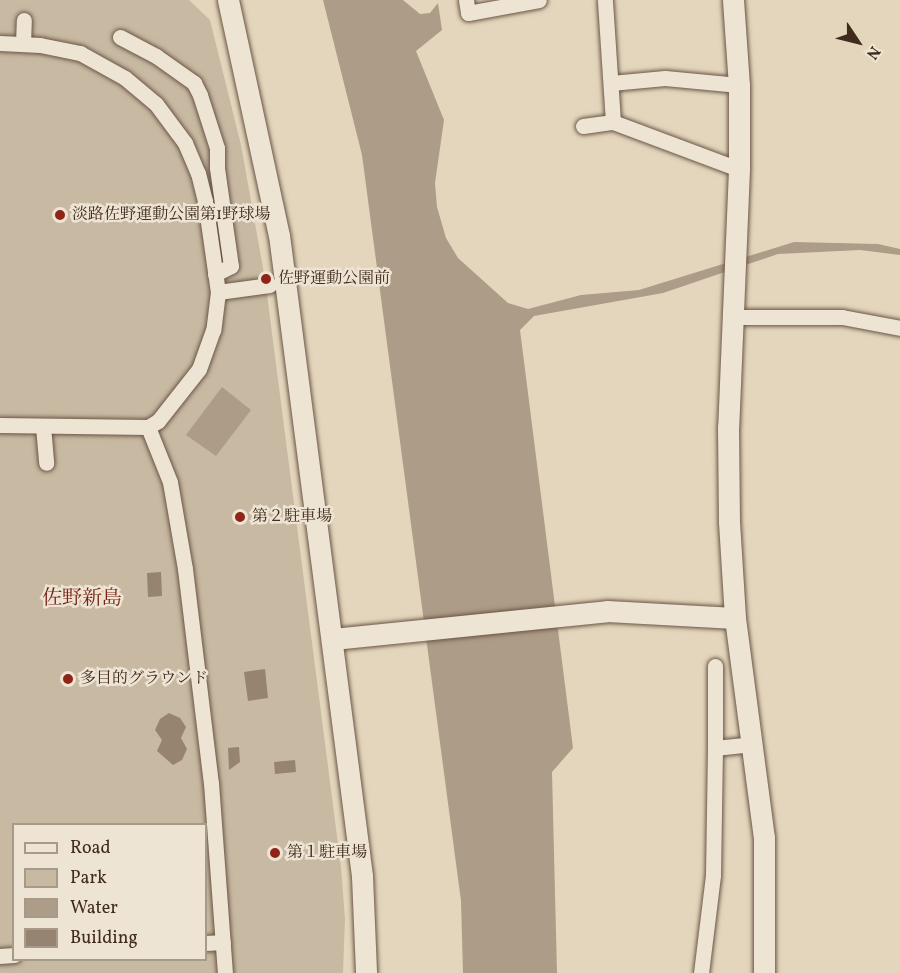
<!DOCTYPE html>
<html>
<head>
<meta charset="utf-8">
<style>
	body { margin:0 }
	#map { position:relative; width:900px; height:973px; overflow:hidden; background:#e4d6bd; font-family:Vollkorn,"Noto Serif JP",serif }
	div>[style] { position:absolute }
	.green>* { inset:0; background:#c8b9a2 }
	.water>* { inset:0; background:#ad9c87 }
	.building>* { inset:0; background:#968470 }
	.roads { filter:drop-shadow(0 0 2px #6a5645) drop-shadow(0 0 2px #6a5645) }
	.street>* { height:15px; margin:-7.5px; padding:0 7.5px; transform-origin:7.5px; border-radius:7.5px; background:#ede4d4 }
	.secondary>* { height:21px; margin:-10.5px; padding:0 10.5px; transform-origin:10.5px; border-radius:10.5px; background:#ede4d4 }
	.dots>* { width:16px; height:16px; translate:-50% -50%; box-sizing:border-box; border:3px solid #ede4d4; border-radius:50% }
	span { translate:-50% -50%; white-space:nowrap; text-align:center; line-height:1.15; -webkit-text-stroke:5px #ede4d4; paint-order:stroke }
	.poi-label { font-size:16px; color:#412b1d }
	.left { translate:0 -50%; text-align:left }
	.quarter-label { font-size:20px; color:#7a1f14 }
	.legend { position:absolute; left:12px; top:823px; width:195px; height:138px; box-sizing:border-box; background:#ede4d4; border:2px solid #a89a8b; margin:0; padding:8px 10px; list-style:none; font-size:18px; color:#412b1d }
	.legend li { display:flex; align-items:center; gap:12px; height:30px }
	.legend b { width:30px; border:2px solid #a89a8b }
	.north { position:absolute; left:828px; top:12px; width:60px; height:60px; -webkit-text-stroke:4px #ede4d4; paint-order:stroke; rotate:125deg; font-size:16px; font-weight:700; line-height:24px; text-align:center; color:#412b1d }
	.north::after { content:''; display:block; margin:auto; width:21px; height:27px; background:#412b1d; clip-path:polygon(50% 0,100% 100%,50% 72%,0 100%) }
</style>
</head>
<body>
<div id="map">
	<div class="green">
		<i style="clip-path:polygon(evenodd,0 0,189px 0,210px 20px,241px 145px,265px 279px,341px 867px,345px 919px,343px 973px,0 973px,0 0,14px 824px,206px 824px,206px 960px,14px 960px,14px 824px)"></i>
	</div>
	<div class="water">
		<i style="clip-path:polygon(323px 0,403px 0,420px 14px,430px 13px,438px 3px,442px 30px,416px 51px,444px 120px,435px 183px,437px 207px,446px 238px,458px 258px,508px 303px,528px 309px,581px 295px,639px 290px,794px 242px,878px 244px,900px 249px,900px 255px,860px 250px,778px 254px,663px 293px,534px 316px,520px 330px,573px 748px,552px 772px,557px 973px,463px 973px,461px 901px,362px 155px)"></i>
		<i style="clip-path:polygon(222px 387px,251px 410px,216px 456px,186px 435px)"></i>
	</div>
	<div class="building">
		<i style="clip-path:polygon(161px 572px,162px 596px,148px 597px,147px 573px)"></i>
		<i style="clip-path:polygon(265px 669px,268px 698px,248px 701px,244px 672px)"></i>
		<i style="clip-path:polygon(169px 713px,180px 718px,186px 727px,181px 738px,187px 749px,182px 760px,173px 765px,157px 751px,162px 740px,155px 730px,160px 719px)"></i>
		<i style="clip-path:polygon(239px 747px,240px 762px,229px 770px,228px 748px)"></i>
		<i style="clip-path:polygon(295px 760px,296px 772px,275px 774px,274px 762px)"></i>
	</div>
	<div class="roads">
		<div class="street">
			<i style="left:466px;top:0;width:13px;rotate:81deg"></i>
			<i style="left:468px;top:13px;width:72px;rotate:-10.4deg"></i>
			<i style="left:120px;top:37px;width:41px;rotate:27.8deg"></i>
			<i style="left:156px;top:56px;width:47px;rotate:35.4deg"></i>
			<i style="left:194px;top:83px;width:13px;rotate:63deg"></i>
			<i style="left:200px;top:95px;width:56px;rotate:72.2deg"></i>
			<i style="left:217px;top:148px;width:20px;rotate:90deg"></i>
			<i style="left:217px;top:168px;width:99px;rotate:81.9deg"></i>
			<i style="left:231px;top:266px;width:18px;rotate:153deg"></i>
			<i style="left:0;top:43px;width:40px;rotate:2.9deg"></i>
			<i style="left:40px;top:45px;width:41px;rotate:11.3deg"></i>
			<i style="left:80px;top:53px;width:51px;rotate:29.1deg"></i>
			<i style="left:125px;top:78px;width:40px;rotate:40deg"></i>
			<i style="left:156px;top:104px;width:49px;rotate:53.4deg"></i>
			<i style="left:185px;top:143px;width:33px;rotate:67deg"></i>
			<i style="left:198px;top:173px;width:29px;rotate:76deg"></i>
			<i style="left:205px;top:201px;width:92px;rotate:81.9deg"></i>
			<i style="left:218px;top:292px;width:38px;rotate:97deg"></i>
			<i style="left:213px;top:330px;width:41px;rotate:109.7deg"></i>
			<i style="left:199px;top:369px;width:66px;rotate:128.3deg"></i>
			<i style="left:158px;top:421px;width:12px;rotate:149deg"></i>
			<i style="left:148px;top:427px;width:148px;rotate:-179.2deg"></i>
			<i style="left:23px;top:44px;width:24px;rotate:-88deg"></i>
			<i style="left:611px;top:83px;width:54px;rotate:-5.3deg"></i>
			<i style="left:665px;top:78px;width:74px;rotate:5.4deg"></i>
			<i style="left:613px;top:122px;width:134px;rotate:20.5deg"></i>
			<i style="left:583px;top:126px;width:30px;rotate:-8deg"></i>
			<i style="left:613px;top:122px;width:122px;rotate:-93.8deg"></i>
			<i style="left:218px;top:292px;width:52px;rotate:-7.7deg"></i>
			<i style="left:733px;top:317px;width:109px"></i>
			<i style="left:842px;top:317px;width:59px;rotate:10.7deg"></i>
			<i style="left:43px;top:426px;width:37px;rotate:85deg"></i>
			<i style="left:148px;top:427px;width:59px;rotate:68.2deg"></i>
			<i style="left:170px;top:482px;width:88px;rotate:80.2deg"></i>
			<i style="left:185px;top:569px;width:216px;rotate:83.1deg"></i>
			<i style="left:211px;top:783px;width:191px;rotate:85.8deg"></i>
			<i style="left:715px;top:666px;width:82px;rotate:90deg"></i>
			<i style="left:206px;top:943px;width:17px;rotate:-3deg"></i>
			<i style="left:0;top:956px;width:14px;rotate:-4deg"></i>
			<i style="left:701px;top:973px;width:99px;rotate:-83deg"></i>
			<i style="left:713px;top:875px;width:127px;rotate:-89.1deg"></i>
			<i style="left:715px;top:748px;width:37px;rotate:-6deg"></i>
		</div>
		<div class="secondary">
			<i style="left:228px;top:0;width:240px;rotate:77.8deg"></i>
			<i style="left:279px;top:235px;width:646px;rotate:82.62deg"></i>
			<i style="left:362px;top:876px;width:97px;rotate:87.6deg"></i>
			<i style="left:733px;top:0;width:85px;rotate:86deg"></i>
			<i style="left:739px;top:85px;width:84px;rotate:90deg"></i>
			<i style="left:739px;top:169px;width:258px;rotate:92.4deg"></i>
			<i style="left:728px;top:427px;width:95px;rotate:89.4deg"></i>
			<i style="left:729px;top:522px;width:96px;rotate:86.4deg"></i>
			<i style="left:735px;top:618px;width:221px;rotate:82.5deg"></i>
			<i style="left:764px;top:837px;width:136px;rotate:90deg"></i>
			<i style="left:333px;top:639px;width:275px;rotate:-5.8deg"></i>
			<i style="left:607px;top:611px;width:128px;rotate:3.1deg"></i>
		</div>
	</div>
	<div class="dots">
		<i style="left:60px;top:215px;background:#8f2418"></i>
		<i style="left:266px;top:279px;background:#8f2418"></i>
		<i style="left:240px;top:517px;background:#8f2418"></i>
		<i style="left:68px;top:679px;background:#8f2418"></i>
		<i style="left:275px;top:853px;background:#8f2418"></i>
	</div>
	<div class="poi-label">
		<span class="left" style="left:72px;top:215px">淡路佐野運動公園第1野球場</span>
		<span class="left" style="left:278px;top:279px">佐野運動公園前</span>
		<span class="left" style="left:252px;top:517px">第２駐車場</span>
		<span class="left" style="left:80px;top:679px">多目的グラウンド</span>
		<span class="left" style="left:287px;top:853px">第１駐車場</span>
	</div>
	<div class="quarter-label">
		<span style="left:82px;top:599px">佐野新島</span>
	</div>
	<ul class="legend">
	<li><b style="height:8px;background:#ede4d4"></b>Road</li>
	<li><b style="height:16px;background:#c8b9a2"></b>Park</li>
	<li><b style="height:16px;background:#ad9c87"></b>Water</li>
	<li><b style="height:16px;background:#968470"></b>Building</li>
	</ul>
	<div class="north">N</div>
</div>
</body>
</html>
